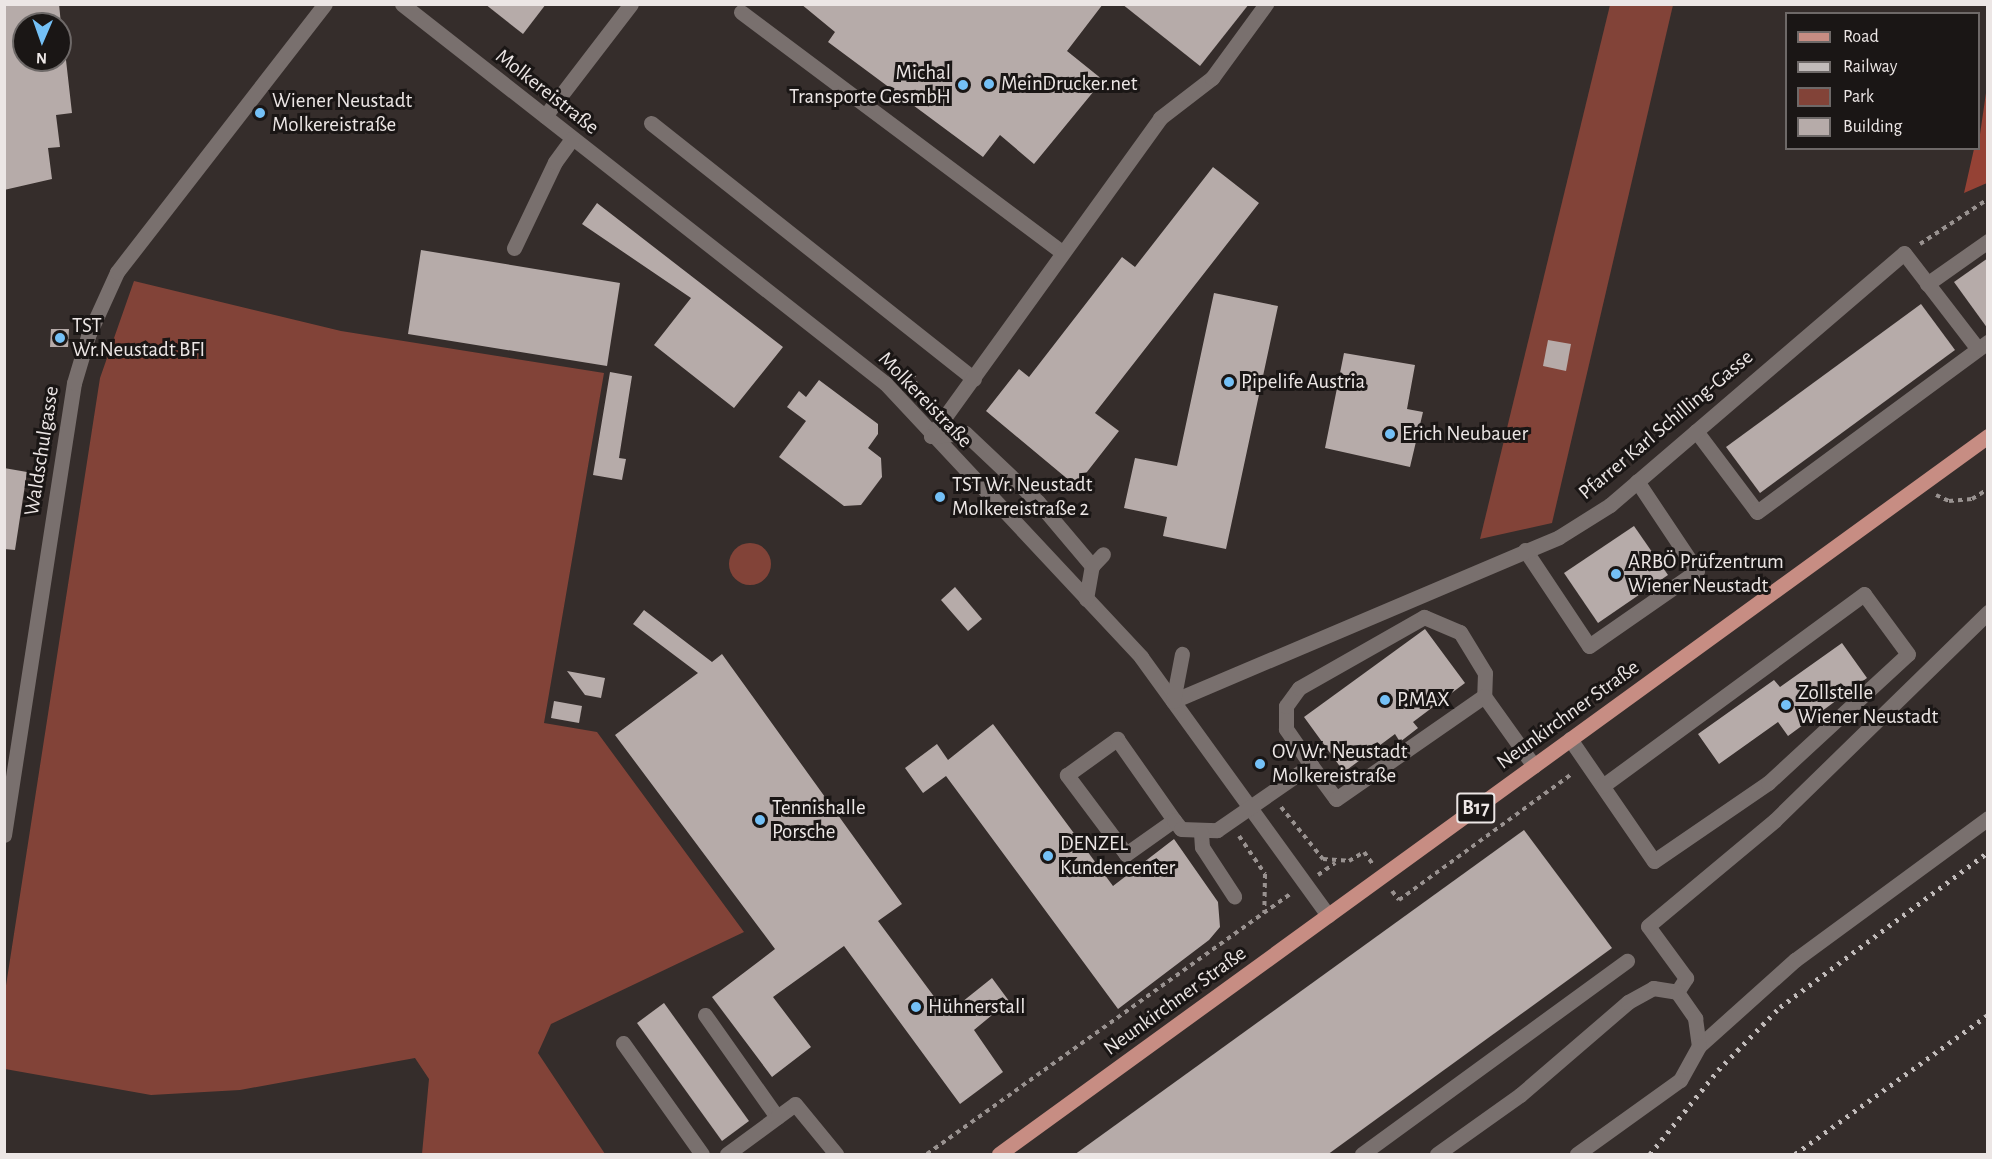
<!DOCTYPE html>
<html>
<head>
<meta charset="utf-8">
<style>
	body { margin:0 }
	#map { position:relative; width:1992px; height:1159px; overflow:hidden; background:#352d2b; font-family:"Alegreya Sans",sans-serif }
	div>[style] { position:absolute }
	.green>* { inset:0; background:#824338 }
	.round { border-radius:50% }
	.forest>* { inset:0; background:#954235 }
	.building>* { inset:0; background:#b6aba9 }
	.path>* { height:4px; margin-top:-2px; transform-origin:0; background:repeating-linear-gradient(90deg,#999290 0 4.5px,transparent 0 9px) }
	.minor>* { height:15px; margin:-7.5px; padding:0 7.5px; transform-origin:7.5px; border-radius:7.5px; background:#79706e }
	.major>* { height:15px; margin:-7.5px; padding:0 7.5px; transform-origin:7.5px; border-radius:7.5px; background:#c78d83 }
	.rail>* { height:4.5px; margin-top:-2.25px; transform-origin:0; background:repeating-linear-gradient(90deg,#c1bbba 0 3px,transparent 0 9px) }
	.dots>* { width:16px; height:16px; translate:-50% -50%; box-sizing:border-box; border:3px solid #1a1615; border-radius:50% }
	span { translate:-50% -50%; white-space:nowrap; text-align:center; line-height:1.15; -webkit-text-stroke:6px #1a1615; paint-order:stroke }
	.shield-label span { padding:2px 4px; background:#1a1615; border:2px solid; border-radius:4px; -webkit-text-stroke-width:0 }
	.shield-label { font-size:20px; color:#ece6e5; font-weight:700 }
	.poi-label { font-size:21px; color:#ece6e5 }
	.right { translate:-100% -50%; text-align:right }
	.left { translate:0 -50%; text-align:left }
	.street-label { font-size:21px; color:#ece6e5 }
	.frame { position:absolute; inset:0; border:6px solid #ece6e5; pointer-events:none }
	.legend { position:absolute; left:1785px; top:12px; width:195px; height:138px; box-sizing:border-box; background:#1a1615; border:2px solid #6e6968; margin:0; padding:8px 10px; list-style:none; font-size:18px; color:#ece6e5 }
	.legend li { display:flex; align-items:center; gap:12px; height:30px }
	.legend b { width:30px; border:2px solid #6e6968 }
	.north { position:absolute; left:12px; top:12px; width:60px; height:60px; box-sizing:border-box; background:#1a1615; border:2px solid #6e6968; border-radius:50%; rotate:182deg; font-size:16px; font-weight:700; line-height:24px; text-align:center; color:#ece6e5 }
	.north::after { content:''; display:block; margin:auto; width:21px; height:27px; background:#74c0f6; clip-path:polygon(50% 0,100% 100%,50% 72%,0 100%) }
</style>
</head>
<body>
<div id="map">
	<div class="green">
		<i style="clip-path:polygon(1610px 5px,1673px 5px,1552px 523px,1480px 539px)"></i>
		<i style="clip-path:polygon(134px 281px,341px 331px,604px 373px,544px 723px,597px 732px,744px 932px,551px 1024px,538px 1053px,605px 1154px,422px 1154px,429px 1079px,415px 1058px,240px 1090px,151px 1095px,5px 1069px,5px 992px,100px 378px)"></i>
		<i class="round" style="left:729px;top:543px;width:42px;height:42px"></i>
	</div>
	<div class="forest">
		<i style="clip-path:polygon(1987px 86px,1987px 183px,1964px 193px,1974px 149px,1978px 148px)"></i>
	</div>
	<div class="building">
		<i style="clip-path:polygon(4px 4px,59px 4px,61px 24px,24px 24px,24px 60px,66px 60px,72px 113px,56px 115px,60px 147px,48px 148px,52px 179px,4px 190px)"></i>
		<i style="clip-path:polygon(485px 4px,546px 4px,523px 34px)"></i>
		<i style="clip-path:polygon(801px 4px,1103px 4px,1067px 51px,1103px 80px,1034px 164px,1000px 135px,983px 157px,828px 42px,835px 32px)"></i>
		<i style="clip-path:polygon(1122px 4px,1249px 4px,1200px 66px)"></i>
		<i style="clip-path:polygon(1213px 167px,1259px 203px,1095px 413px,1119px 431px,1076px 486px,986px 411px,1019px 369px,1029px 377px,1122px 257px,1135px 267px)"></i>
		<i style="clip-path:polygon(597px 203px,783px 347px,734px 408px,654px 345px,691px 298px,582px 224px)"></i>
		<i style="clip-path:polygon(421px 250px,620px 283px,607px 366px,408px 334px)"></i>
		<i style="clip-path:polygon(1988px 258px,1988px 329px,1954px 282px)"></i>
		<i style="clip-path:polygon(1214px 293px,1278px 306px,1226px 549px,1163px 536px,1167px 517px,1124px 508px,1135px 458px,1177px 466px)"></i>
		<i style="clip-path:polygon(1921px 304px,1955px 350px,1760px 493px,1726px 447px)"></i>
		<i style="clip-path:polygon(51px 329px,69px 329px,68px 347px,50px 347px)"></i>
		<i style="clip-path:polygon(1548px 340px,1571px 344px,1566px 371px,1543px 366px)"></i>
		<i style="clip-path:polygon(1344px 353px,1415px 365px,1407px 409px,1423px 412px,1410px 467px,1325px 448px)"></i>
		<i style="clip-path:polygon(610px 372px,632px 376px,619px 458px,626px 459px,622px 480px,593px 475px)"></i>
		<i style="clip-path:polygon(819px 380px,878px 424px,878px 434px,868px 448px,881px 458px,882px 477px,861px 505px,844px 506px,779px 457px,806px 421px,787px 407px,799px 391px,806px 397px)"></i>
		<i style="clip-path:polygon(4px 468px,27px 472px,15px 550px,4px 549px)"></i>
		<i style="clip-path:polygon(1634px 526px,1668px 575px,1598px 623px,1564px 573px)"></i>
		<i style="clip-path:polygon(955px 587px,982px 619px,968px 631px,941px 600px)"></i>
		<i style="clip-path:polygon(644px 610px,712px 662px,722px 654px,902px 904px,878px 921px,947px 1014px,992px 978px,1009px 1001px,974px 1030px,1003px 1072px,960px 1104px,844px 946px,773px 997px,811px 1047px,772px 1077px,712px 997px,775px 949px,615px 735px,698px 673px,633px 624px)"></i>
		<i style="clip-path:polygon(1425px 629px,1465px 683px,1413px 722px,1418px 728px,1400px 742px,1395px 734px,1344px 772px,1304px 717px)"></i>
		<i style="clip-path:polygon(1842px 643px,1867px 678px,1788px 736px,1778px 722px,1719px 764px,1698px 734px,1774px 680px,1780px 687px)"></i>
		<i style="clip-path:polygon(567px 671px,605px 678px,601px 698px,585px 695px)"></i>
		<i style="clip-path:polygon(554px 701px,582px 706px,579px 723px,551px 718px)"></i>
		<i style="clip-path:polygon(993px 724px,1113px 886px,1174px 839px,1218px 902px,1220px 927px,1209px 940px,1118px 1009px,946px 776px,923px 793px,905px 768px,937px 744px,948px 760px)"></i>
		<i style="clip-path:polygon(1524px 830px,1612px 948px,1327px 1155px,1074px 1155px)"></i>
		<i style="clip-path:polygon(664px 1003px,749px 1121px,722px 1141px,637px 1023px)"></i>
	</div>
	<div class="path">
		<i style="left:1920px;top:244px;width:82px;rotate:-33.5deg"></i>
		<i style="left:913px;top:373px;width:16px;rotate:76deg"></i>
		<i style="left:1936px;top:495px;width:14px;rotate:25deg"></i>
		<i style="left:1949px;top:501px;width:23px;rotate:-5deg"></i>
		<i style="left:1972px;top:499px;width:19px;rotate:-32deg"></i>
		<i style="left:1281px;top:807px;width:67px;rotate:51.1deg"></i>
		<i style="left:1323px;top:859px;width:26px;rotate:4deg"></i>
		<i style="left:1349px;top:861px;width:17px;rotate:-31deg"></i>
		<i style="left:1364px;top:852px;width:14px;rotate:54deg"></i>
		<i style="left:1239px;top:836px;width:46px;rotate:55.6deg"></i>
		<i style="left:1265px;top:874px;width:39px;rotate:91deg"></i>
		<i style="left:1318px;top:875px;width:21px;rotate:-35deg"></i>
		<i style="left:1392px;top:891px;width:11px;rotate:52deg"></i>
		<i style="left:1399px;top:900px;width:214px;rotate:-36.1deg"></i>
		<i style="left:927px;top:1154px;width:449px;rotate:-35.6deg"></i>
	</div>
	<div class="minor">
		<i style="left:402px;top:4px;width:614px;rotate:38.12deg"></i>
		<i style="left:885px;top:383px;width:375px;rotate:46.9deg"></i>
		<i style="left:1141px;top:657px;width:319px;rotate:54.1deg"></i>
		<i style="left:741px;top:12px;width:401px;rotate:36.8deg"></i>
		<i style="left:545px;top:116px;width:141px;rotate:-52.5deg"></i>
		<i style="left:651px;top:123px;width:412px;rotate:38.4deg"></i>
		<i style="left:514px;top:248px;width:95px;rotate:-64.5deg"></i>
		<i style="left:555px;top:162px;width:29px;rotate:-54deg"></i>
		<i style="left:1927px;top:284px;width:75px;rotate:-35.2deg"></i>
		<i style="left:1696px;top:431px;width:101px;rotate:53deg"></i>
		<i style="left:1757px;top:512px;width:287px;rotate:-36.4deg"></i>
		<i style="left:931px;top:436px;width:392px;rotate:-54.2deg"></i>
		<i style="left:1160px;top:118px;width:66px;rotate:-37.6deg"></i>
		<i style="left:1212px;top:78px;width:92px;rotate:-53.9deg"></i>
		<i style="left:931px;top:436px;width:34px;rotate:-5deg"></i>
		<i style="left:965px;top:433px;width:100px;rotate:43.4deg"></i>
		<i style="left:1038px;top:502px;width:84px;rotate:49.8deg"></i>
		<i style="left:1525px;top:550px;width:115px;rotate:56.3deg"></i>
		<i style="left:1589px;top:646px;width:131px;rotate:-34.8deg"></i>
		<i style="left:1697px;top:571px;width:108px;rotate:-123.7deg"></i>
		<i style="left:1086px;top:599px;width:34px;rotate:-80deg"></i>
		<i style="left:1092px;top:566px;width:16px;rotate:-47deg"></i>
		<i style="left:1173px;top:701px;width:419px;rotate:-23deg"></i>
		<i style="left:1559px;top:537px;width:60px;rotate:-32.1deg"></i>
		<i style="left:1610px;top:505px;width:387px;rotate:-40.6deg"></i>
		<i style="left:1904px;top:253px;width:121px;rotate:52.4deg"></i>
		<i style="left:1173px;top:701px;width:48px;rotate:-79.2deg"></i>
		<i style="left:1570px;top:739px;width:148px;rotate:55.5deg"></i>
		<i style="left:1654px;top:861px;width:138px;rotate:-34.4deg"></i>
		<i style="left:1768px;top:783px;width:190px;rotate:-42.7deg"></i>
		<i style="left:1908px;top:654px;width:74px;rotate:-126.3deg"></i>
		<i style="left:1864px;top:594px;width:324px;rotate:143.7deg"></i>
		<i style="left:1311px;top:765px;width:44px;rotate:-124.8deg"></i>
		<i style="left:1286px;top:729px;width:23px;rotate:-90deg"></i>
		<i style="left:1286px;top:706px;width:22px;rotate:-54deg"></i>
		<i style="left:1299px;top:688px;width:144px;rotate:-29.6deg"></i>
		<i style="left:1424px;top:617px;width:39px;rotate:23deg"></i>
		<i style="left:1460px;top:632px;width:48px;rotate:58.6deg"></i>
		<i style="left:1485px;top:673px;width:23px;rotate:92deg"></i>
		<i style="left:1174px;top:820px;width:59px;rotate:144.7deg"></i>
		<i style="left:1126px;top:854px;width:99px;rotate:-126.8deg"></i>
		<i style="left:1067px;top:775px;width:62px;rotate:-35.8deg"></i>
		<i style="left:1117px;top:739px;width:99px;rotate:54.9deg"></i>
		<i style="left:1174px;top:820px;width:11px;rotate:52deg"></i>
		<i style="left:1181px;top:829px;width:36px;rotate:2deg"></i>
		<i style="left:1217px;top:830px;width:114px;rotate:-34.7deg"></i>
		<i style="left:1311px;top:765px;width:42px;rotate:53.7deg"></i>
		<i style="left:1336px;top:799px;width:180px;rotate:-34.8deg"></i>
		<i style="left:1484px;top:696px;width:86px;rotate:54.5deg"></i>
		<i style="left:1201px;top:833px;width:14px;rotate:86deg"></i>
		<i style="left:1202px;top:847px;width:59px;rotate:56.9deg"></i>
		<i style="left:4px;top:835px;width:457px;rotate:-81.2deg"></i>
		<i style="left:74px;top:383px;width:49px;rotate:-73.4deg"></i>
		<i style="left:88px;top:336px;width:70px;rotate:-65.6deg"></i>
		<i style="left:117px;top:272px;width:339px;rotate:-52.2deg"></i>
		<i style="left:1677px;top:992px;width:17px;rotate:-57deg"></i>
		<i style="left:1686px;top:978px;width:64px;rotate:-126.2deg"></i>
		<i style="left:1648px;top:926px;width:165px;rotate:-39.8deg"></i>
		<i style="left:1775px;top:820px;width:298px;rotate:-44.3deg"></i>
		<i style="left:705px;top:1015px;width:125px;rotate:54.8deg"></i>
		<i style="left:623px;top:1043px;width:136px;rotate:54.6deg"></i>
		<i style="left:1699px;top:1046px;width:129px;rotate:-41.9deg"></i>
		<i style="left:1795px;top:960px;width:240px;rotate:-36.3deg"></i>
		<i style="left:727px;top:1154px;width:84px;rotate:-36.3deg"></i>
		<i style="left:795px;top:1104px;width:65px;rotate:50.6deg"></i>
		<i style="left:1362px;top:1154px;width:328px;rotate:-36.1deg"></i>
		<i style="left:1437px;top:1154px;width:102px;rotate:-35.4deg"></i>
		<i style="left:1520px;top:1095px;width:143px;rotate:-40.7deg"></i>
		<i style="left:1628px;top:1002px;width:29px;rotate:-29deg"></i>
		<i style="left:1653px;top:988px;width:24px;rotate:9deg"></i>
		<i style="left:1677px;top:992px;width:32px;rotate:55deg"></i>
		<i style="left:1695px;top:1018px;width:28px;rotate:82deg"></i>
		<i style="left:1699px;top:1046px;width:39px;rotate:119deg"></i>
		<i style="left:1680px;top:1080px;width:127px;rotate:144.3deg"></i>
	</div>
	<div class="major">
		<i style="left:999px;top:1154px;width:1222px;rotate:-35.98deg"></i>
	</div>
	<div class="rail">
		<i style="left:1650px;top:1154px;width:108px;rotate:-51deg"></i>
		<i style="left:1718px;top:1070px;width:88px;rotate:-45.5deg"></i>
		<i style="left:1780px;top:1007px;width:259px;rotate:-36.7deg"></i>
		<i style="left:1795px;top:1154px;width:238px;rotate:-35.8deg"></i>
	</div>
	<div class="dots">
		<i style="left:989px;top:84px;background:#74c0f6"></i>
		<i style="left:963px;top:85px;background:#74c0f6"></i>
		<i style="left:260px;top:113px;background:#74c0f6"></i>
		<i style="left:60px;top:338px;background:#74c0f6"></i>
		<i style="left:1229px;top:382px;background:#74c0f6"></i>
		<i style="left:1390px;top:434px;background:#74c0f6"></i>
		<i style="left:940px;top:497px;background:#74c0f6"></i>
		<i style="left:1616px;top:574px;background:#74c0f6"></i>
		<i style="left:1385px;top:700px;background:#74c0f6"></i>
		<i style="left:1786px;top:705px;background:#74c0f6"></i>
		<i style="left:1260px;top:764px;background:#74c0f6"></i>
		<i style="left:760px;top:820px;background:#74c0f6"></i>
		<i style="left:1048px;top:856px;background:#74c0f6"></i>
		<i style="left:916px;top:1007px;background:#74c0f6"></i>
	</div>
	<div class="shield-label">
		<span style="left:1476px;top:808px">B17</span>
	</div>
	<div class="poi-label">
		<span class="right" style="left:951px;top:85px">Michal<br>Transporte GesmbH</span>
		<span class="left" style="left:1001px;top:84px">MeinDrucker.net</span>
		<span class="left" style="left:272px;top:113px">Wiener Neustadt<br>Molkereistraße</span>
		<span class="left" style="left:72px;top:338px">TST<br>Wr.Neustadt BFI</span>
		<span class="left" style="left:1241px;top:382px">Pipelife Austria</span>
		<span class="left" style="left:1402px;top:434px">Erich Neubauer</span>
		<span class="left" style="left:952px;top:497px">TST Wr. Neustadt<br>Molkereistraße 2</span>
		<span class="left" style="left:1628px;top:574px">ARBÖ Prüfzentrum<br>Wiener Neustadt</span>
		<span class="left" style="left:1798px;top:705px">Zollstelle<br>Wiener Neustadt</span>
		<span class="left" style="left:1397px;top:700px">P.MAX</span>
		<span class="left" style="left:1272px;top:764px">OV Wr. Neustadt<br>Molkereistraße</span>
		<span class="left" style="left:772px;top:820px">Tennishalle<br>Porsche</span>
		<span class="left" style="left:1060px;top:856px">DENZEL<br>Kundencenter</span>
		<span class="left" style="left:928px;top:1007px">Hühnerstall</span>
	</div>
	<div class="street-label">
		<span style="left:547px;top:92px;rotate:38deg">Molkereistraße</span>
		<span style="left:925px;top:400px;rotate:46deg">Molkereistraße</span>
		<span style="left:1666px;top:425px;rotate:-40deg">Pfarrer Karl Schilling-Gasse</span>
		<span style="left:42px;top:451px;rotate:-81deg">Waldschulgasse</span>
		<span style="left:1568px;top:715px;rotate:-36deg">Neunkirchner Straße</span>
		<span style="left:1175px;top:1001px;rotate:-36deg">Neunkirchner Straße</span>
	</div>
	<div class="frame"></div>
	<ul class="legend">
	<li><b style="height:8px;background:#c78d83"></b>Road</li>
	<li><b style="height:8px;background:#c1bbba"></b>Railway</li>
	<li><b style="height:16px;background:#824338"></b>Park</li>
	<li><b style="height:16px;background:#b6aba9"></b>Building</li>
	</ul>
	<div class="north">N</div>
</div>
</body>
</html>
